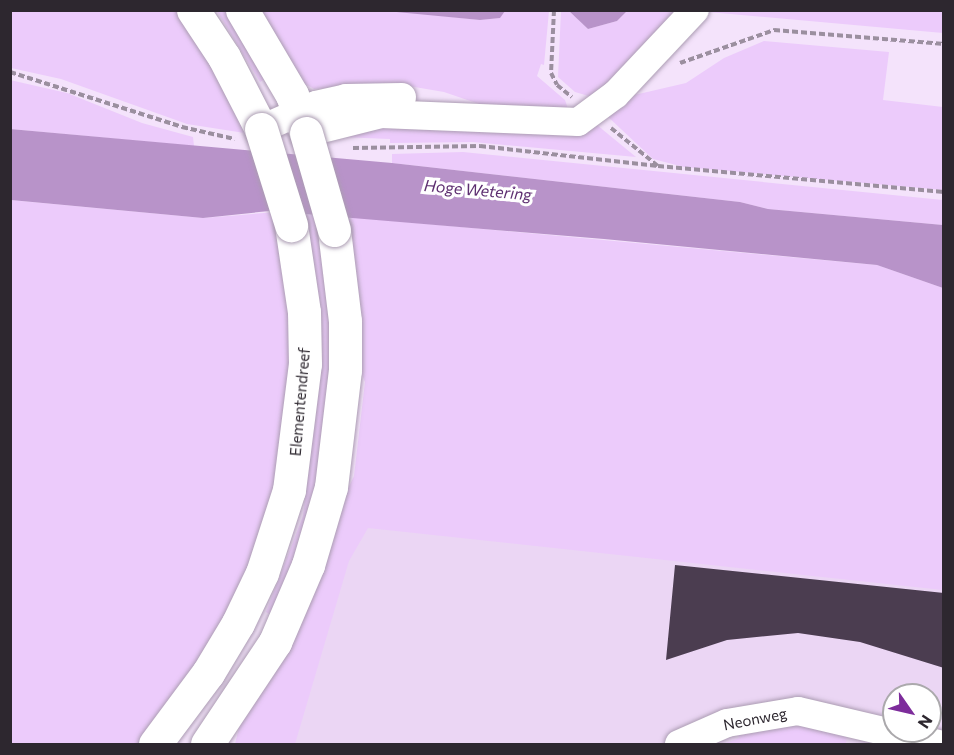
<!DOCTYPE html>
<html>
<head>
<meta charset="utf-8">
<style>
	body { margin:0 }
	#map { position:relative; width:954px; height:755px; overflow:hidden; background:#f4e3fb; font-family:Commissioner,sans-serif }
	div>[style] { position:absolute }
	.built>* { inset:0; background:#ebd6f4 }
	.green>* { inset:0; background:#eccbfb }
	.water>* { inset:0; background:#b893c9 }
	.building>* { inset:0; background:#4b3d50 }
	.path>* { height:4px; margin-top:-2px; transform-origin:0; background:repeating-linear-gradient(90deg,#9b8f9f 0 6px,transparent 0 9px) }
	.roads { filter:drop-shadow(0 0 2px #ab9cb2) drop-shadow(0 0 2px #ab9cb2) }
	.minor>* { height:28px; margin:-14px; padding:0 14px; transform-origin:14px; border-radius:14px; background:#fff }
	.major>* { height:33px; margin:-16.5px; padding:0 16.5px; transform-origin:16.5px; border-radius:16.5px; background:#fff }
	.bridges { filter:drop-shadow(0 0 2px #ab9cb2) drop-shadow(0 0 2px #ab9cb2) }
	.major-bridge>* { height:33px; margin:-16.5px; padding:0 16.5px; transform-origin:16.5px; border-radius:16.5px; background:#fff }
	span { translate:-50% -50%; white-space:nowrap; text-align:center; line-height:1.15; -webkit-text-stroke:6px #fff; paint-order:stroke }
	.street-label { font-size:15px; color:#2d272f }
	.water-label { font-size:16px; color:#5d2e70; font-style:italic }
	.frame { position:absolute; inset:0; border:12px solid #2d272f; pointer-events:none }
	.north { position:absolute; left:882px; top:683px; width:60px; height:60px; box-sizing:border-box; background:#fff; border:2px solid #aba9ac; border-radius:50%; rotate:124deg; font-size:16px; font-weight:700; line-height:24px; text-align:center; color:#2d272f }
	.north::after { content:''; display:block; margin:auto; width:21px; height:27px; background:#7d2c9b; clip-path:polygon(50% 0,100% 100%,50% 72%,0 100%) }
</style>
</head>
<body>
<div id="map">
	<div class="built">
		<i style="clip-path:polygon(evenodd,355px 493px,943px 560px,943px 744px,244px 744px,355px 493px,894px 695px,930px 695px,930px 731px,894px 731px,894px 695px)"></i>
	</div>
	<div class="green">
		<i style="clip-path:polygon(386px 10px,480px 20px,499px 18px,505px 11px,549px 11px,544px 65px,541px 64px,537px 76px,565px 100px,568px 109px,479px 104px,444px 92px,391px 83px,314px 89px,302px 82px,255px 11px)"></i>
		<i style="clip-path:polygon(710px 10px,943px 11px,943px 33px,708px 12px)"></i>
		<i style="clip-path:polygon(10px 11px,179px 11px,251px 134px,187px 124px,61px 79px,11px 68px)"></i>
		<i style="clip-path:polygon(217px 11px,229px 11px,268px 77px,260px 82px)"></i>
		<i style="clip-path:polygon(561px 11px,569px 11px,588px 29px,617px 21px,627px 11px,679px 11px,616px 79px,592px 97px,575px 92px,558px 77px)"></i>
		<i style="clip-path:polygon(764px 41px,889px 52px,883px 100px,943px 107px,943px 190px,684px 167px,653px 159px,606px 115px,630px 96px,686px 83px,724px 58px)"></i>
		<i style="clip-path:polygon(10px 80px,67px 93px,142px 123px,193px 137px,194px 146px,11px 129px)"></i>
		<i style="clip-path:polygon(597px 125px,636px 157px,473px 142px,390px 143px,390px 139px,339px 137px,347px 128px)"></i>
		<i style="clip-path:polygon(463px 152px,943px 200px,943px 225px,768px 209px,740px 202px,392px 163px,392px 154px)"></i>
		<i style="clip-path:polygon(10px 200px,203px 218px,277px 212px,289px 270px,289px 437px,241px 596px,142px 744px,11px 744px)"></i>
		<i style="clip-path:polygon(299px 214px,320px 215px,333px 299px,327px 449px,275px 617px,266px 612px,303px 516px,310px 454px)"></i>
		<i style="clip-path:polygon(341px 216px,877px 265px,943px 288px,943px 590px,368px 528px,349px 561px,295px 744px,235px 744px,242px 715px,354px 476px,365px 382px,358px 365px)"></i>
		<i style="clip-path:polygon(805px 726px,847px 734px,846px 744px,724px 744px,739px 738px,737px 733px,760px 727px)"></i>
	</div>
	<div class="water">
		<i style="clip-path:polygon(386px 11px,505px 10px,505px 11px,500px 18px,480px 20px)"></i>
		<i style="clip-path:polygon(569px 11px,627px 11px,617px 21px,588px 29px)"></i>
		<i style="clip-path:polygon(10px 129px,392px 163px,740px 202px,768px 209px,943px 225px,943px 288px,877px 265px,604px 239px,269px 211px,203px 218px,11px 200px)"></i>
	</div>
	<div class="building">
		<i style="clip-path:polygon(675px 565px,944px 593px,944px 668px,860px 642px,798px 633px,727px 640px,666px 660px)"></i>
	</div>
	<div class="path">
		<i style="left:554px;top:10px;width:63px;rotate:92.7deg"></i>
		<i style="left:551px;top:73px;width:13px;rotate:63deg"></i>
		<i style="left:557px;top:85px;width:19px;rotate:39deg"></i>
		<i style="left:680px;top:63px;width:100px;rotate:-19.3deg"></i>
		<i style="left:774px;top:30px;width:171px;rotate:4.7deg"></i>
		<i style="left:10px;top:72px;width:181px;rotate:17.7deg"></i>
		<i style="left:182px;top:127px;width:54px;rotate:12.8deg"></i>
		<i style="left:611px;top:128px;width:60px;rotate:39deg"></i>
		<i style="left:658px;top:166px;width:287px;rotate:5.2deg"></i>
		<i style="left:353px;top:148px;width:127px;rotate:-0.9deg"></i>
		<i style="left:480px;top:146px;width:179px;rotate:6.4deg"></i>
	</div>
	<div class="roads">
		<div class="minor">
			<i style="left:261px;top:129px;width:60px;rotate:-23.6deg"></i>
			<i style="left:316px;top:105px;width:31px;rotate:-13deg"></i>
			<i style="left:346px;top:98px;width:56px;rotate:-1deg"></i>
			<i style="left:306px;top:133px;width:77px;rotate:-14.2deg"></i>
			<i style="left:381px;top:114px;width:197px;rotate:2.3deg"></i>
			<i style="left:578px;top:122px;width:47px;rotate:-36.4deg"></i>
			<i style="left:616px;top:94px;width:115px;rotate:-46.8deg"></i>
			<i style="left:679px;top:744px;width:52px;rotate:-23.6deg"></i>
			<i style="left:727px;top:723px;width:72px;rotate:-9.6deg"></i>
			<i style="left:798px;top:711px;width:145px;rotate:13.2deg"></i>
		</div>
		<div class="major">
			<i style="left:193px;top:10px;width:56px;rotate:56.6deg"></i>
			<i style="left:224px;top:57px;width:81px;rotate:62.8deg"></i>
			<i style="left:242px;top:10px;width:99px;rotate:59.5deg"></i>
			<i style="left:292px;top:95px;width:40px;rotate:69.8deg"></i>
			<i style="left:155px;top:744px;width:89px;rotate:-53.3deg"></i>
			<i style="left:208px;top:673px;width:58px;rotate:-59deg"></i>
			<i style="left:238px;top:623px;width:55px;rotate:-64.4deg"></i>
			<i style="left:262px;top:573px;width:87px;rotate:-72deg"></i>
			<i style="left:289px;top:490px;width:127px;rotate:-82.8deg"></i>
			<i style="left:305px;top:364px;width:52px;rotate:-91.1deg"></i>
			<i style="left:304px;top:312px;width:88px;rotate:-98.5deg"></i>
			<i style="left:207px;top:744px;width:123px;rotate:-56.3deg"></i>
			<i style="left:275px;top:642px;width:84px;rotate:-66.8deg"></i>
			<i style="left:308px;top:565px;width:81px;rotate:-73.6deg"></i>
			<i style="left:331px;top:487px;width:118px;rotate:-83.2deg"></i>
			<i style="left:345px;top:370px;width:49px;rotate:-90deg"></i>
			<i style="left:345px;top:321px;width:92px;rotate:-96.9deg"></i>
		</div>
	</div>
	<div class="bridges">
		<div class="major-bridge">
			<i style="left:261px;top:129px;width:101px;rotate:72.6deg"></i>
			<i style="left:306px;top:133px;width:101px;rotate:73.9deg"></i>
		</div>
	</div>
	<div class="street-label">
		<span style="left:300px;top:402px;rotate:-85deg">Elementendreef</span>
		<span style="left:755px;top:719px;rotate:-11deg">Neonweg</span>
	</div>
	<div class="water-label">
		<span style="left:478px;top:190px;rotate:5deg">Hoge Wetering</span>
	</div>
	<div class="frame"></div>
	<div class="north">N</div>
</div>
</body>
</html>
